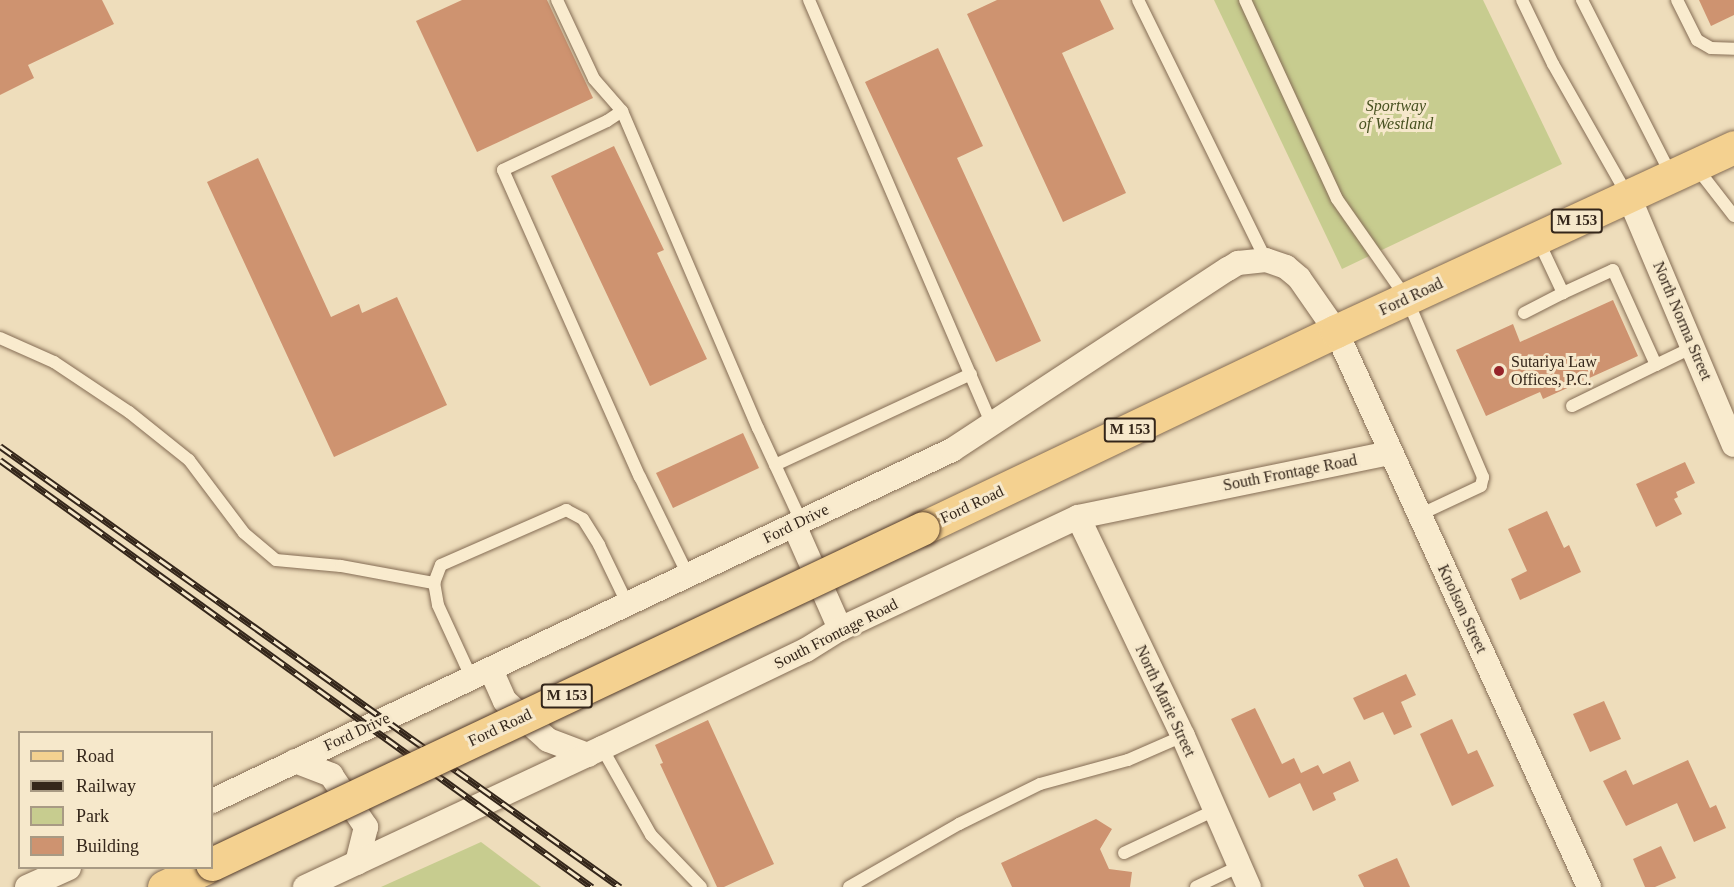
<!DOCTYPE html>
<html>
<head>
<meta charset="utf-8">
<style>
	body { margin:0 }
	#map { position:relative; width:1734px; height:887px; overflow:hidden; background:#edb; font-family:Georgia,serif }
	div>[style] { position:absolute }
	.green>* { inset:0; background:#c7cc8f }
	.building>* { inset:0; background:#ce9370 }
	.roads { filter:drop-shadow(0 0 2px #856d55) drop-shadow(0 0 2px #856d55) }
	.lane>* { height:12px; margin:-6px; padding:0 6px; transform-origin:6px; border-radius:6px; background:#f9ebce }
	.street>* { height:24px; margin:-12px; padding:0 12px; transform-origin:12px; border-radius:12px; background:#f9ebce }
	.primary>* { height:33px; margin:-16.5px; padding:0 16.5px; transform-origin:16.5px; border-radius:16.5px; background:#f4d190 }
	.rail>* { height:7px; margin-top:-3.5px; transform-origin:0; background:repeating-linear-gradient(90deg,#f6e8cb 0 14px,#34261a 0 28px); box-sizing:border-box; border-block:2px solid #34261a }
	.bridges { filter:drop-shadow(0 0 2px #533b2a) drop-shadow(0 0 2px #533b2a) }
	.primary-bridge>* { height:33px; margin:-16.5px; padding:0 16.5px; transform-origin:16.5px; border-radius:16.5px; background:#f4d190 }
	.dots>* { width:16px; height:16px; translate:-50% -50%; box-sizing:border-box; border:3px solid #f6e8cb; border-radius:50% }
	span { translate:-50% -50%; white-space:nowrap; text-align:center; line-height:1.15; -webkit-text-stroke:6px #f6e8cb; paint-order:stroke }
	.shield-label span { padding:2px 4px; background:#f6e8cb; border:2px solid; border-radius:4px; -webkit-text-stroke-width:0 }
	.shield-label { font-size:15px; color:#34261a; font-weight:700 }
	.park-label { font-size:16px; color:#475120; font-style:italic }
	.street-label { font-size:16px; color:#34261a }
	.poi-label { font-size:16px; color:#34261a }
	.left { translate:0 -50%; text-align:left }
	.legend { position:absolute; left:18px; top:731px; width:195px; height:138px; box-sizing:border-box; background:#f6e8cb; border:2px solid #a89a84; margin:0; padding:8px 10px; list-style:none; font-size:18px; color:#34261a }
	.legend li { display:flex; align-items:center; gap:12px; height:30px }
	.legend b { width:30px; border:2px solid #a89a84 }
</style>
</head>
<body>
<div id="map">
	<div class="green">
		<i style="clip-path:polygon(1214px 0,1483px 0,1562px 164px,1342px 269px)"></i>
		<i style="clip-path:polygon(481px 842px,541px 887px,381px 887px)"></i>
	</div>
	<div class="building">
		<i style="clip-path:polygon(0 0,102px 0,114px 24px,28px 65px,34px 78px,0 95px)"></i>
		<i style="clip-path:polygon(462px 0,547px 0,593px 98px,477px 152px,416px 21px)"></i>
		<i style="clip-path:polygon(997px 0,1100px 0,1114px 29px,1062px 53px,1126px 193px,1063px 222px,967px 14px)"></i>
		<i style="clip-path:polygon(1699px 0,1734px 0,1734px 15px,1711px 26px)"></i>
		<i style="clip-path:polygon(938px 48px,983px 146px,957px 158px,1041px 341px,996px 362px,865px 82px)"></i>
		<i style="clip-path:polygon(614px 146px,664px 250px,657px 253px,707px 359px,650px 386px,551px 176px)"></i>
		<i style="clip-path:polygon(258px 158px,331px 317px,359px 304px,362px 313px,397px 297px,447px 405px,334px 457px,207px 182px)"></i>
		<i style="clip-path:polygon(1613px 300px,1638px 356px,1543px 399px,1540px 392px,1486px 416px,1456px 350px,1513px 324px,1520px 342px)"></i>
		<i style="clip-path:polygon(743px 433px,759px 468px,673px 508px,656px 473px)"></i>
		<i style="clip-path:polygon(1685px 462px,1695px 483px,1676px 492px,1678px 497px,1674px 499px,1682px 514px,1656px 527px,1636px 484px)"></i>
		<i style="clip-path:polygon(1547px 511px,1564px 548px,1569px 545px,1581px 572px,1520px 600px,1511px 579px,1527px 571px,1508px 529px)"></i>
		<i style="clip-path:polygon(1406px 674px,1416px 695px,1401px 702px,1412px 727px,1394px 735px,1383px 712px,1364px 720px,1353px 698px)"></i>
		<i style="clip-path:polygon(1604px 701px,1621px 739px,1590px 752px,1573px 714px)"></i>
		<i style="clip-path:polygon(1255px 708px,1282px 764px,1294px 758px,1301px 773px,1318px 765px,1323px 774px,1350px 761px,1359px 781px,1333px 793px,1336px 800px,1313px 811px,1300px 783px,1269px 798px,1231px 719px)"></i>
		<i style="clip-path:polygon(1452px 719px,1468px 754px,1477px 750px,1494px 786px,1452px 806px,1420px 734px)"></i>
		<i style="clip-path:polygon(708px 720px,774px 864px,724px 887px,717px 887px,660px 764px,663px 763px,655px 745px)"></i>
		<i style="clip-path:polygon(1688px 760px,1710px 808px,1716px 805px,1726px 828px,1694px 842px,1677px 803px,1626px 826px,1603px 781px,1626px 770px,1633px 785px)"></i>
		<i style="clip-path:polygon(1096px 819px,1112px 829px,1100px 849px,1109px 869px,1132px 872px,1130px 887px,1012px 887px,1001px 863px)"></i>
		<i style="clip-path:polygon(1661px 846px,1676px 878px,1655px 887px,1645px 887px,1633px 859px)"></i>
		<i style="clip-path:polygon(1397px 858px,1410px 887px,1364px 887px,1358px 875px)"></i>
	</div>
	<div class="roads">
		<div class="lane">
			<i style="left:557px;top:0;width:87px;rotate:64.9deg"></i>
			<i style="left:594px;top:79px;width:43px;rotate:48.8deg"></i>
			<i style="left:622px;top:111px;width:345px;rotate:66.8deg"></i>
			<i style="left:758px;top:428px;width:102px;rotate:65.2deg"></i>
			<i style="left:809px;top:0;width:462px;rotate:66.7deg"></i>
			<i style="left:1138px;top:0;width:290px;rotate:63.8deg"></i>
			<i style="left:1245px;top:0;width:219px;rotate:65.2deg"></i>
			<i style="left:1337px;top:199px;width:122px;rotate:55deg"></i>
			<i style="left:1407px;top:299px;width:194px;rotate:66.9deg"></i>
			<i style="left:1483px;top:477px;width:9px;rotate:103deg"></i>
			<i style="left:1481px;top:486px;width:68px;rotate:154.9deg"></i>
			<i style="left:1522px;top:0;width:71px;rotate:64.2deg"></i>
			<i style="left:1553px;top:64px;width:150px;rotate:60.4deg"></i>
			<i style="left:1582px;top:0;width:196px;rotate:63deg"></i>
			<i style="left:1677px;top:0;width:45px;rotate:63.4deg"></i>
			<i style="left:1697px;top:40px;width:16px;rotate:30deg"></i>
			<i style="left:1711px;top:48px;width:23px;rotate:2deg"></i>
			<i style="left:622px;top:111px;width:18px;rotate:146deg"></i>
			<i style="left:607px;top:121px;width:115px;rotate:154.8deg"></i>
			<i style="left:503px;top:170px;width:336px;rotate:66deg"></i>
			<i style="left:640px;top:477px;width:111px;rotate:63.9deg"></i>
			<i style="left:1696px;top:167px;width:62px;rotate:52.2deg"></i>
			<i style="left:1538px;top:240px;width:59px;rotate:64.7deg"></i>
			<i style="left:1563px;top:293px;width:55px;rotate:-24.7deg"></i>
			<i style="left:1613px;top:270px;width:104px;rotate:65.6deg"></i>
			<i style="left:1656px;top:365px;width:41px;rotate:-25.9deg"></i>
			<i style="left:1524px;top:313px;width:44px;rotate:-27.1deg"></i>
			<i style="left:0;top:338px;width:59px;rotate:24deg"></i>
			<i style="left:54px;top:362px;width:90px;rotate:33.7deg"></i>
			<i style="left:129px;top:412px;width:77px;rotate:38.7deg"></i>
			<i style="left:189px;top:460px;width:91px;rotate:53deg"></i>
			<i style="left:244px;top:533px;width:42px;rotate:40.2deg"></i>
			<i style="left:276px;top:560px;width:65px;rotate:5.3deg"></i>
			<i style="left:341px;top:566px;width:95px;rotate:10.4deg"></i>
			<i style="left:1572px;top:406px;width:93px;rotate:-26deg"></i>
			<i style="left:775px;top:465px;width:216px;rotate:-24.9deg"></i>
			<i style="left:472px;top:679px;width:81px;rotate:-114.7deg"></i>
			<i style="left:438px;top:605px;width:22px;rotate:-100deg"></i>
			<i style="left:434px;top:583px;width:19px;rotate:-69deg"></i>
			<i style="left:441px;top:565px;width:137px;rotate:-23.7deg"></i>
			<i style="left:566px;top:510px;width:19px;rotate:28deg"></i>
			<i style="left:583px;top:519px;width:31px;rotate:58deg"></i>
			<i style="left:599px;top:545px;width:67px;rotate:64.2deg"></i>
			<i style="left:602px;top:748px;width:100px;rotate:60.6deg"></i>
			<i style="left:651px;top:835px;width:72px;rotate:46.1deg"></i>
			<i style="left:1124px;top:853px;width:101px;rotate:-25.3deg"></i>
			<i style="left:849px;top:887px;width:127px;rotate:-29.8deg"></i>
			<i style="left:959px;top:824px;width:90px;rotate:-26.3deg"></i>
			<i style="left:1040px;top:784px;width:91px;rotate:-15.3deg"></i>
			<i style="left:1128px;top:760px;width:60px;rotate:-23.6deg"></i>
			<i style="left:1196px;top:887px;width:49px;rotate:-25.5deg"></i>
		</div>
		<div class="street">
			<i style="left:1629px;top:197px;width:269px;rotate:67.1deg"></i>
			<i style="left:1078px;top:517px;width:243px;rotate:64.4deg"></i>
			<i style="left:1183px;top:736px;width:165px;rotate:66.4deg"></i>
			<i style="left:794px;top:525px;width:114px;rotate:66.1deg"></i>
			<i style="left:491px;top:670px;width:34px;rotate:66deg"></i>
			<i style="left:505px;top:701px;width:58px;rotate:42.2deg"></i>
			<i style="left:548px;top:740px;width:43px;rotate:20.6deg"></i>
			<i style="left:295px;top:761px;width:39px;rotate:21deg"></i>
			<i style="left:331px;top:775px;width:63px;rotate:56.1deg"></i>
			<i style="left:366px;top:827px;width:37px;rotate:104deg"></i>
			<i style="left:212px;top:801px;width:819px;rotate:-25.38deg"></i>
			<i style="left:952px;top:450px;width:330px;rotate:-33.3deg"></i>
			<i style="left:1228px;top:269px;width:12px;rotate:-31deg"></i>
			<i style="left:1238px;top:263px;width:28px;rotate:-6deg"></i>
			<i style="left:1266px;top:260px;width:21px;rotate:19deg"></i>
			<i style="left:1286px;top:267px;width:17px;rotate:40deg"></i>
			<i style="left:1299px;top:278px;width:65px;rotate:55.1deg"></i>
			<i style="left:1336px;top:331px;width:611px;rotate:65.53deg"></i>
			<i style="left:27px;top:887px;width:46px;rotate:-24.3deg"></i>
			<i style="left:305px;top:887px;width:328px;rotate:-25.1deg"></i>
			<i style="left:602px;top:748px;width:226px;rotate:-25.7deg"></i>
			<i style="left:806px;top:650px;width:40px;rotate:-32deg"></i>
			<i style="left:840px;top:629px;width:263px;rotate:-25.2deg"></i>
			<i style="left:1078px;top:517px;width:318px;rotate:-11.6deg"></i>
		</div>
		<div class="primary">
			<i style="left:923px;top:528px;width:458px;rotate:-25.5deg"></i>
			<i style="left:1336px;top:331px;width:438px;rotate:-24.8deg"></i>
			<i style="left:164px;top:887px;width:45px;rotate:-24.9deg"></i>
		</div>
	</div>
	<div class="rail">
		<i style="left:0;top:446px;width:761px;rotate:35.42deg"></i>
		<i style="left:0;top:460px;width:730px;rotate:35.8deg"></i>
	</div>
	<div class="bridges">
		<div class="primary-bridge">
			<i style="left:212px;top:864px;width:786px;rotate:-25.29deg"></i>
		</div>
	</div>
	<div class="dots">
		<i style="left:1499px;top:371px;background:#962429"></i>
	</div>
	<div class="shield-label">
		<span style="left:1577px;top:221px">M 153</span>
		<span style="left:1130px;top:430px">M 153</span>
		<span style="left:567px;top:696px">M 153</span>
	</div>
	<div class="park-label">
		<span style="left:1396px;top:115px">Sportway<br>of Westland</span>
	</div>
	<div class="street-label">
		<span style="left:1411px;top:297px;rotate:-25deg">Ford Road</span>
		<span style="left:1682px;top:321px;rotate:67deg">North Norma Street</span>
		<span style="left:1290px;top:473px;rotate:-11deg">South Frontage Road</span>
		<span style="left:972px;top:505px;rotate:-25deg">Ford Road</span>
		<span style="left:796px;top:524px;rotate:-26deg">Ford Drive</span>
		<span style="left:1462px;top:609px;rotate:65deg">Knolson Street</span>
		<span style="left:836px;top:634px;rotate:-27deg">South Frontage Road</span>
		<span style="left:1165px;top:701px;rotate:65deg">North Marie Street</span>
		<span style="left:500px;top:728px;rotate:-25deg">Ford Road</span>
		<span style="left:357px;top:732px;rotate:-25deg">Ford Drive</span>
	</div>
	<div class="poi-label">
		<span class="left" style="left:1511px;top:371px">Sutariya Law<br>Offices, P.C.</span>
	</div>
	<ul class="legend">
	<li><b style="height:8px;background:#f4d190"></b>Road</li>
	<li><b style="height:8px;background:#34261a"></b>Railway</li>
	<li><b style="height:16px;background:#c7cc8f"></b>Park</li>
	<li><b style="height:16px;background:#ce9370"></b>Building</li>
	</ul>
</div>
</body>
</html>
